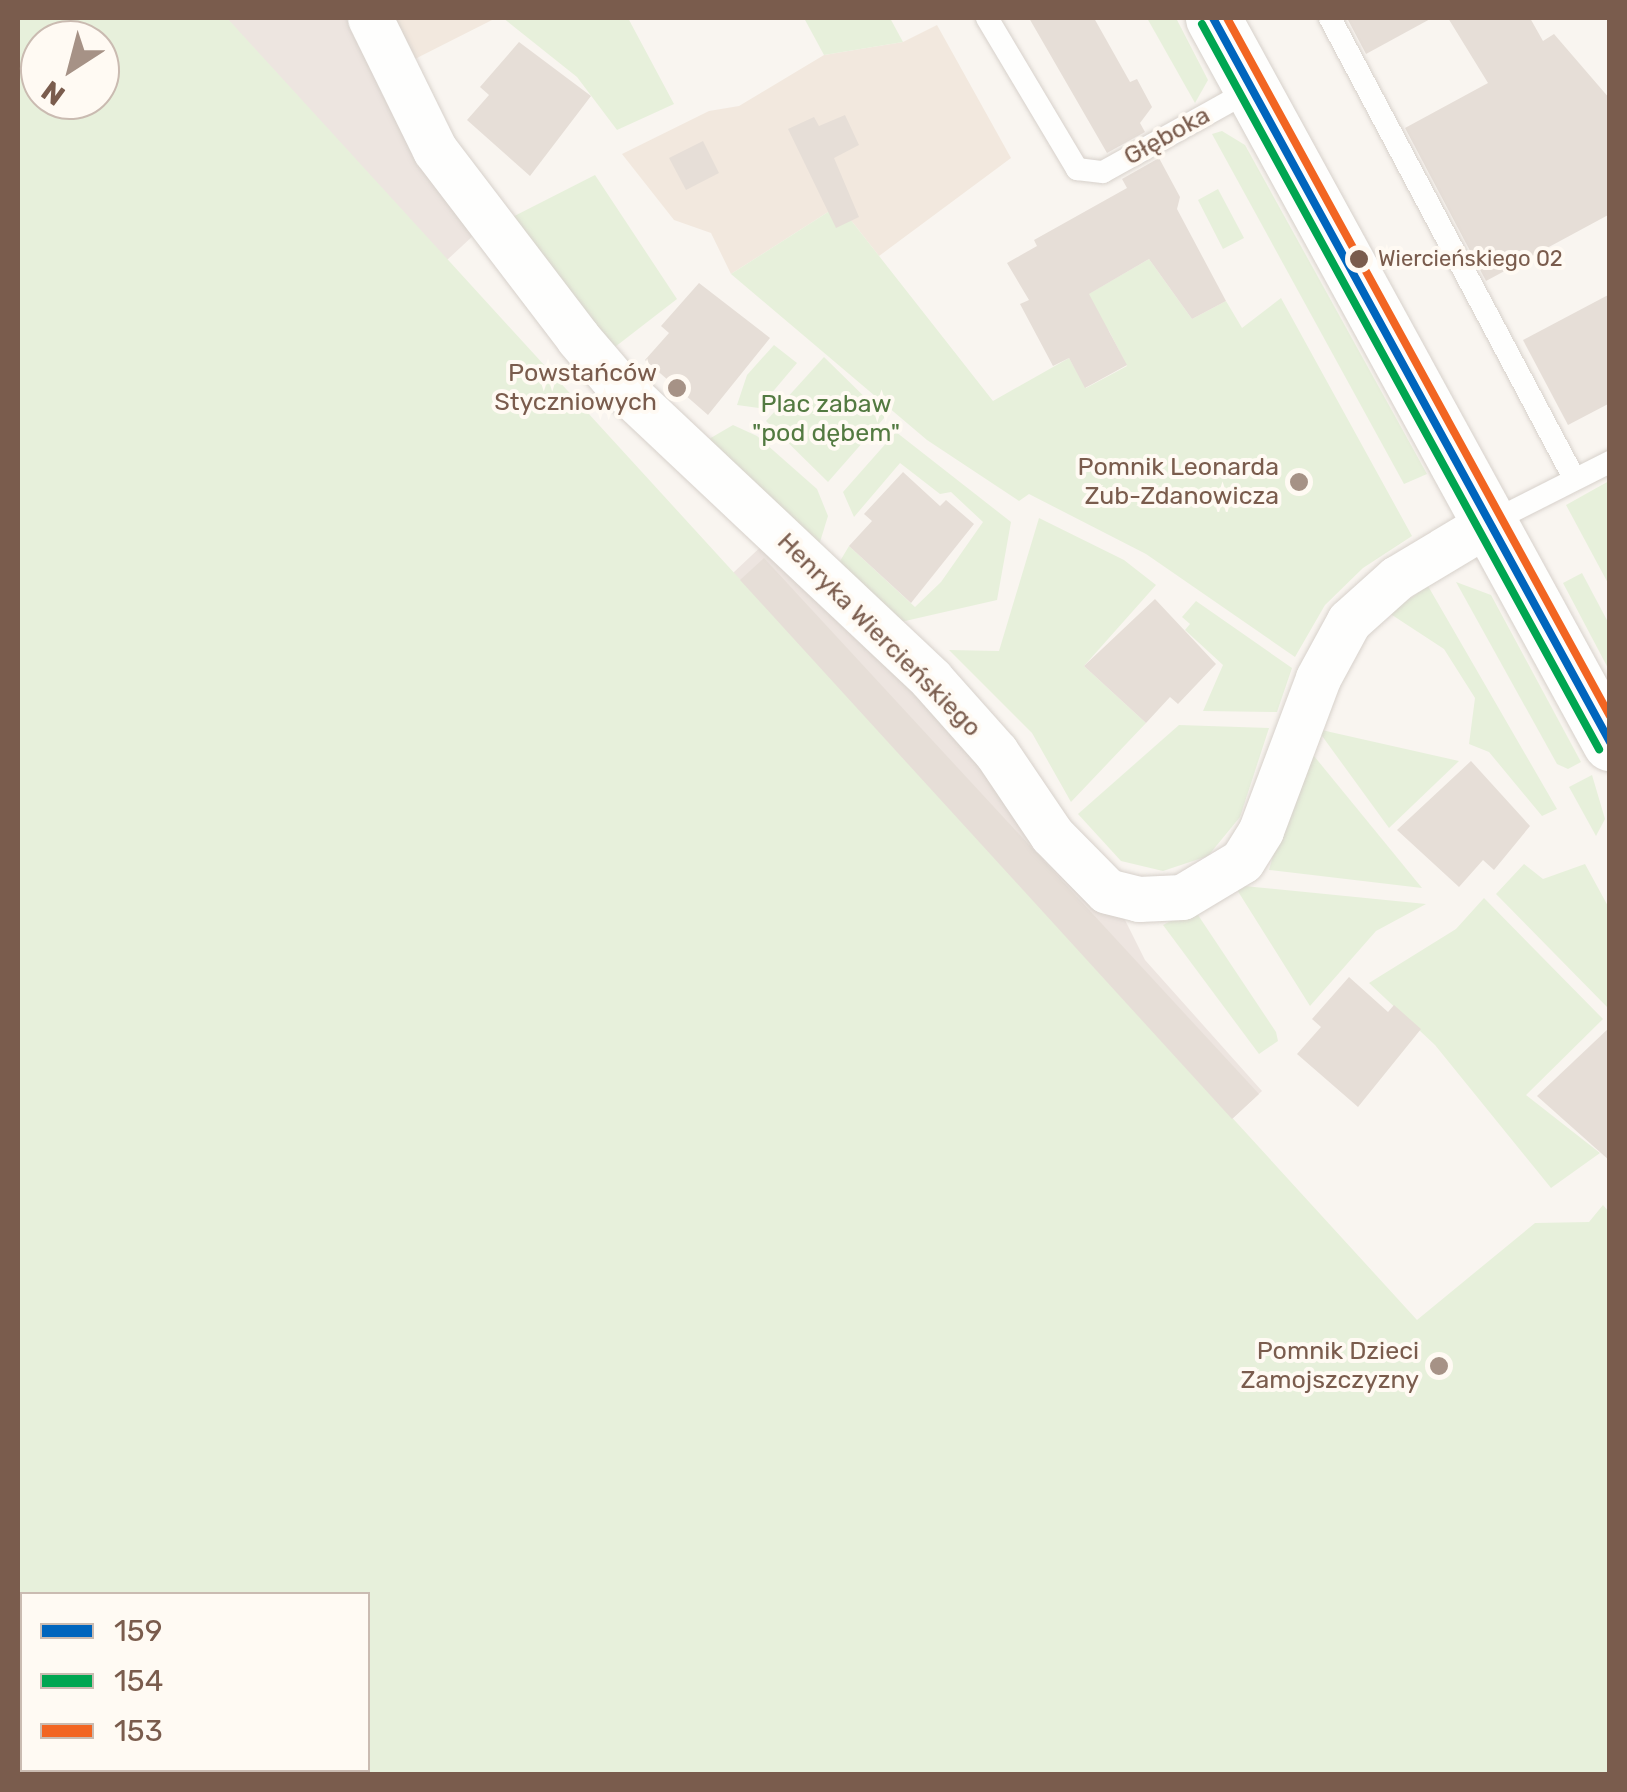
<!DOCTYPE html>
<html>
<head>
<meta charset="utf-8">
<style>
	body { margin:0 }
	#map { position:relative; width:1627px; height:1792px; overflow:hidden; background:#f9f5f0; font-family:Rubik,sans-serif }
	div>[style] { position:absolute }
	.residential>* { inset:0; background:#f2e8de }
	.industrial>* { inset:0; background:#ede5e0 }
	.green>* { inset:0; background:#e7f0db }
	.building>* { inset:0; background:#e6ded7 }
	.roads { filter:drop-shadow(0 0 2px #d7d1cb) drop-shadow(0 0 2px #d7d1cb) }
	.lane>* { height:22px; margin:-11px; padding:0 11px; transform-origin:11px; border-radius:11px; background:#fefefd }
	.street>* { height:45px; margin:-22.5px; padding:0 22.5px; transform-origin:22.5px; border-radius:22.5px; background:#fefefd }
	.secondary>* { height:55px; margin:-27.5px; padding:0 27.5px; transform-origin:27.5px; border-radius:27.5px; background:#fefefd }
	.bus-1>* { height:8px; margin:-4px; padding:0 4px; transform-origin:4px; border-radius:4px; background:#0065bd }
	.bus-2>* { height:8px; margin:-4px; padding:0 4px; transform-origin:4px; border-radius:4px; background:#00a651 }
	.bus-3>* { height:8px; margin:-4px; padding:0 4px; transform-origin:4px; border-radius:4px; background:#f26522 }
	.dots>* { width:28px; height:28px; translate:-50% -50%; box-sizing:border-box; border:5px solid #fffaf3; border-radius:50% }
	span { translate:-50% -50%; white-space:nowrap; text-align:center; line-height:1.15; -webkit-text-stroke:8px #fffaf3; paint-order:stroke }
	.bus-label { font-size:22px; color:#7a5c4d }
	.left { translate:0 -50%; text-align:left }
	.street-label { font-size:25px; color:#7a5c4d }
	.poi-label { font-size:25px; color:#7a5c4d }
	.right { translate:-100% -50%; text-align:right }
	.park-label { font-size:25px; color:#537a41 }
	.frame { position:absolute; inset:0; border:20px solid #7a5c4d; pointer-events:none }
	.legend { position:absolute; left:20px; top:1592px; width:350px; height:180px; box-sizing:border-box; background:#fffaf3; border:2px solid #cabbb1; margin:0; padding:12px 18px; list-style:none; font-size:30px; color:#7a5c4d }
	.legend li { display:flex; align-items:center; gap:20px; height:50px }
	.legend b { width:50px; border:2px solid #cabbb1 }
	.north { position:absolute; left:20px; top:20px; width:100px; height:100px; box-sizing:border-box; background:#fffaf3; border:2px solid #cabbb1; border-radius:50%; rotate:216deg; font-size:28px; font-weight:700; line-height:40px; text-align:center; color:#7a5c4d }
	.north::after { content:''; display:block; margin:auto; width:35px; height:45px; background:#a69286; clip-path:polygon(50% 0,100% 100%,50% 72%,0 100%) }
</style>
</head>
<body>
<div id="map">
	<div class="residential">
		<i style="clip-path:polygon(386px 18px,496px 18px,403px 65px)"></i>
		<i style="clip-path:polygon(937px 25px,1011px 158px,879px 256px,839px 205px,731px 274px,711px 233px,674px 220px,622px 154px,709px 111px,739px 106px,824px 55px,903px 42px)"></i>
	</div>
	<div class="industrial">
		<i style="clip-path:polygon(226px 18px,352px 18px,475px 234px,447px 260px)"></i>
		<i style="clip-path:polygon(770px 538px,1119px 908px,1145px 960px,1262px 1091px,1232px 1119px,733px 573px)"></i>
	</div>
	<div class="green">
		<i style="clip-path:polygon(evenodd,18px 18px,227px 18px,1417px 1320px,1535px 1223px,1589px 1222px,1603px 1205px,1610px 1213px,1609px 1774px,18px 1774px,18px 18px,40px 40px,100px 40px,100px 100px,40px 100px,40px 40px,18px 18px,22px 1594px,368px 1594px,368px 1770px,22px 1770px,22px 1594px)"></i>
		<i style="clip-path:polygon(503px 18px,628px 18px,674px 104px,617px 130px,577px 77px)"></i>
		<i style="clip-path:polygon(804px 18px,890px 18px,903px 42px,824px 55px)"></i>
		<i style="clip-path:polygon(1147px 18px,1176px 18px,1208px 80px,1195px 103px)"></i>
		<i style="clip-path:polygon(1222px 131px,1245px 145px,1427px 474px,1404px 484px,1212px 134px)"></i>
		<i style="clip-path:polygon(595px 175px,677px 299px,602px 357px,495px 226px)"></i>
		<i style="clip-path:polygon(1218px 189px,1244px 238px,1223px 249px,1198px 200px)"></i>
		<i style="clip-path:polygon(839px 205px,993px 401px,1069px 358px,1086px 388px,1127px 366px,1109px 331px,1073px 303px,1149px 259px,1192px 319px,1226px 301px,1242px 328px,1281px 298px,1412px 536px,1363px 568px,1325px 605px,1295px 657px,1146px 554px,1029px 494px,1019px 501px,927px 440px,731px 274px)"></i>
		<i style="clip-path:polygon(774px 345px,797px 363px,759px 408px,737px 405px,747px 375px)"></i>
		<i style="clip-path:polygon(824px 357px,885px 417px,828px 482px,766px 421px)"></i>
		<i style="clip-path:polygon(733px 425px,757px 436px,817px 489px,828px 516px,815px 558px,697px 446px)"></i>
		<i style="clip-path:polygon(896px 432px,1011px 522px,997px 600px,892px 624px,833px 573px,849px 546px,915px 607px,941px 582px,983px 522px,951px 492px,940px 494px,900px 463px,854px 517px,843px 492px)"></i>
		<i style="clip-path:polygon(1609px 481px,1609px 585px,1566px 505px)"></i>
		<i style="clip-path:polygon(1039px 518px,1124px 560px,1156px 585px,1084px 666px,1146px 723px,1071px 802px,1032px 733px,949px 650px,999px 651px)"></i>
		<i style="clip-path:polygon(1582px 573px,1609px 624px,1609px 670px,1563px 583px)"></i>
		<i style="clip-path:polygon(1456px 582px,1491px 595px,1581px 762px,1568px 769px,1557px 764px)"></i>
		<i style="clip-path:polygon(1428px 586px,1557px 809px,1542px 816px,1489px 752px,1469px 744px,1475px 698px,1444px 649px,1389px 613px)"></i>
		<i style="clip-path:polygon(1196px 601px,1292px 668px,1277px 712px,1203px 711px,1223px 665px,1185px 630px,1190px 624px,1182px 617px)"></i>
		<i style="clip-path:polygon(1179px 725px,1269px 728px,1240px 817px,1208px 856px,1163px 871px,1121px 861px,1078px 814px)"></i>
		<i style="clip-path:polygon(1317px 729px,1459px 761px,1389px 828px)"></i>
		<i style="clip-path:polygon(1305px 745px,1422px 888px,1269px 870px)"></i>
		<i style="clip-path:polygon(1592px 775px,1605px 819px,1596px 836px,1569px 787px)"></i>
		<i style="clip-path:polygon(1524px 864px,1543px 879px,1585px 864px,1609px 908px,1609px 1009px,1496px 894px)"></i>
		<i style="clip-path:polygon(1234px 885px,1426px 904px,1376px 931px,1310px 1006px)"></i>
		<i style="clip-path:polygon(1484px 898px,1603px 1019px,1526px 1095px,1600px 1153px,1551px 1188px,1435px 1045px,1369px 983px,1456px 929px)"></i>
		<i style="clip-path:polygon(1194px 909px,1276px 1032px,1278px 1041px,1259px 1054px,1163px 925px)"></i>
	</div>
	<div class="building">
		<i style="clip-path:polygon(1029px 18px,1094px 18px,1130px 82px,1137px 79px,1152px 107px,1140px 123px,1145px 132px,1107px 153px)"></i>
		<i style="clip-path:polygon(1347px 18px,1432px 18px,1366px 54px)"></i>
		<i style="clip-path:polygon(1448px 18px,1530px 18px,1543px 41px,1554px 34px,1610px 99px,1610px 214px,1486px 281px,1405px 128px,1488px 83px)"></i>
		<i style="clip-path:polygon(519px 42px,591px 96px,530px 176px,467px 120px,489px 95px,480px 87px)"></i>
		<i style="clip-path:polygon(845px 115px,859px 145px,834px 158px,859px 217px,836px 228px,788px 129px,814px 117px,819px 126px)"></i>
		<i style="clip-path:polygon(703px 141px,719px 173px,686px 190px,669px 158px)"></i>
		<i style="clip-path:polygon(1159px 158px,1180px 197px,1177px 209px,1226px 301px,1192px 319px,1149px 259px,1089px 294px,1127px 365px,1085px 388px,1069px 358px,1053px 366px,1020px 304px,1029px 300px,1007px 263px,1037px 246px,1034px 240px,1127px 188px,1122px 179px)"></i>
		<i style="clip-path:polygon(699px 283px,770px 338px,708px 415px,645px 360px,669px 333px,661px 326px)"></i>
		<i style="clip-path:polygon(1610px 294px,1610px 403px,1568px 425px,1523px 340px)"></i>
		<i style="clip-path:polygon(903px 472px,940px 506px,946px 500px,974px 524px,911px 603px,849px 546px,872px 521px,864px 514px)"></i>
		<i style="clip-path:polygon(764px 558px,1259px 1094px,1232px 1119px,740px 580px)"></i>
		<i style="clip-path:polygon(1155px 599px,1216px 664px,1178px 704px,1170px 697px,1146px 723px,1084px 666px)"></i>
		<i style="clip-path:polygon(1471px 761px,1530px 826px,1494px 870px,1483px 860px,1459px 887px,1397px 830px)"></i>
		<i style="clip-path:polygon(1349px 977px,1388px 1012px,1394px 1005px,1421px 1029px,1358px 1107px,1297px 1054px,1321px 1027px,1312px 1019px)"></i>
		<i style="clip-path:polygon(1610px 1027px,1610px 1161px,1537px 1096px)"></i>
	</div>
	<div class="roads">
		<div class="lane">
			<i style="left:987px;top:18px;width:176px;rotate:59.2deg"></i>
			<i style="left:1077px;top:169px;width:26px;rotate:7deg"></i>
			<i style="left:1103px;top:172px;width:171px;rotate:-29.1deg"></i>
			<i style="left:1330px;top:18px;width:521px;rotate:62.06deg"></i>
			<i style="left:1489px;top:523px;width:136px;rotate:-26.8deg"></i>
		</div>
		<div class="street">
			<i style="left:370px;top:18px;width:147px;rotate:63.8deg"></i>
			<i style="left:435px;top:150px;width:236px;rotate:52.7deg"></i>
			<i style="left:578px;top:338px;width:55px;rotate:49.4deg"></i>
			<i style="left:614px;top:380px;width:436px;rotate:43.3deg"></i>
			<i style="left:931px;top:679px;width:98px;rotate:48.3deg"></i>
			<i style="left:996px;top:752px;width:100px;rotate:56deg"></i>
			<i style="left:1052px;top:835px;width:78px;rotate:45.5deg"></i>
			<i style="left:1107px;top:891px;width:33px;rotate:14deg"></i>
			<i style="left:1139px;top:899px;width:43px;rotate:-2.7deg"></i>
			<i style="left:1182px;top:897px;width:70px;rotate:-31deg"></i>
			<i style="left:1242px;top:861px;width:36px;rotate:-58deg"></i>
			<i style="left:1261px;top:830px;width:162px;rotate:-69.4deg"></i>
			<i style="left:1318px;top:678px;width:65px;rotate:-61.5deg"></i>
			<i style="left:1349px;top:621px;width:64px;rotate:-41.9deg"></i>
			<i style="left:1397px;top:578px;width:107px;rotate:-30.9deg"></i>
		</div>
		<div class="secondary">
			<i style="left:1213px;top:18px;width:827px;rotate:61.3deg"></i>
		</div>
	</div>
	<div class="bus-1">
		<i style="left:1213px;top:18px;width:826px;rotate:61.26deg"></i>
	</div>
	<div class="bus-2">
		<i style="left:1202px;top:24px;width:827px;rotate:61.3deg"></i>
	</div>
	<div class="bus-3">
		<i style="left:1227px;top:18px;width:796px;rotate:61.25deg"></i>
	</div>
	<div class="dots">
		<i style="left:1359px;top:259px;background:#7a5c4d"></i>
		<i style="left:677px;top:388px;background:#a69286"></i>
		<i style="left:1299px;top:482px;background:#a69286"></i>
		<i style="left:1439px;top:1366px;background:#a69286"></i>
	</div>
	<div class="bus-label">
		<span class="left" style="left:1378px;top:259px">Wiercieńskiego 02</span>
	</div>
	<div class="street-label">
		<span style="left:1167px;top:136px;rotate:-29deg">Głęboka</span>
		<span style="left:879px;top:635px;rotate:45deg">Henryka Wiercieńskiego</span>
	</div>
	<div class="poi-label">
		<span class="right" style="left:657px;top:388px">Powstańców<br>Styczniowych</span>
		<span class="right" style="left:1279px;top:482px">Pomnik Leonarda<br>Zub-Zdanowicza</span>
		<span class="right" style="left:1419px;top:1366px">Pomnik Dzieci<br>Zamojszczyzny</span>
	</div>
	<div class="park-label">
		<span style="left:826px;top:419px">Plac zabaw<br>"pod dębem"</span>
	</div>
	<div class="frame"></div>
	<ul class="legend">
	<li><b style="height:12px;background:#0065bd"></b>159</li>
	<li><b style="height:12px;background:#00a651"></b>154</li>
	<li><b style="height:12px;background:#f26522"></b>153</li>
	</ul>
	<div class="north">N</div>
</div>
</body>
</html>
